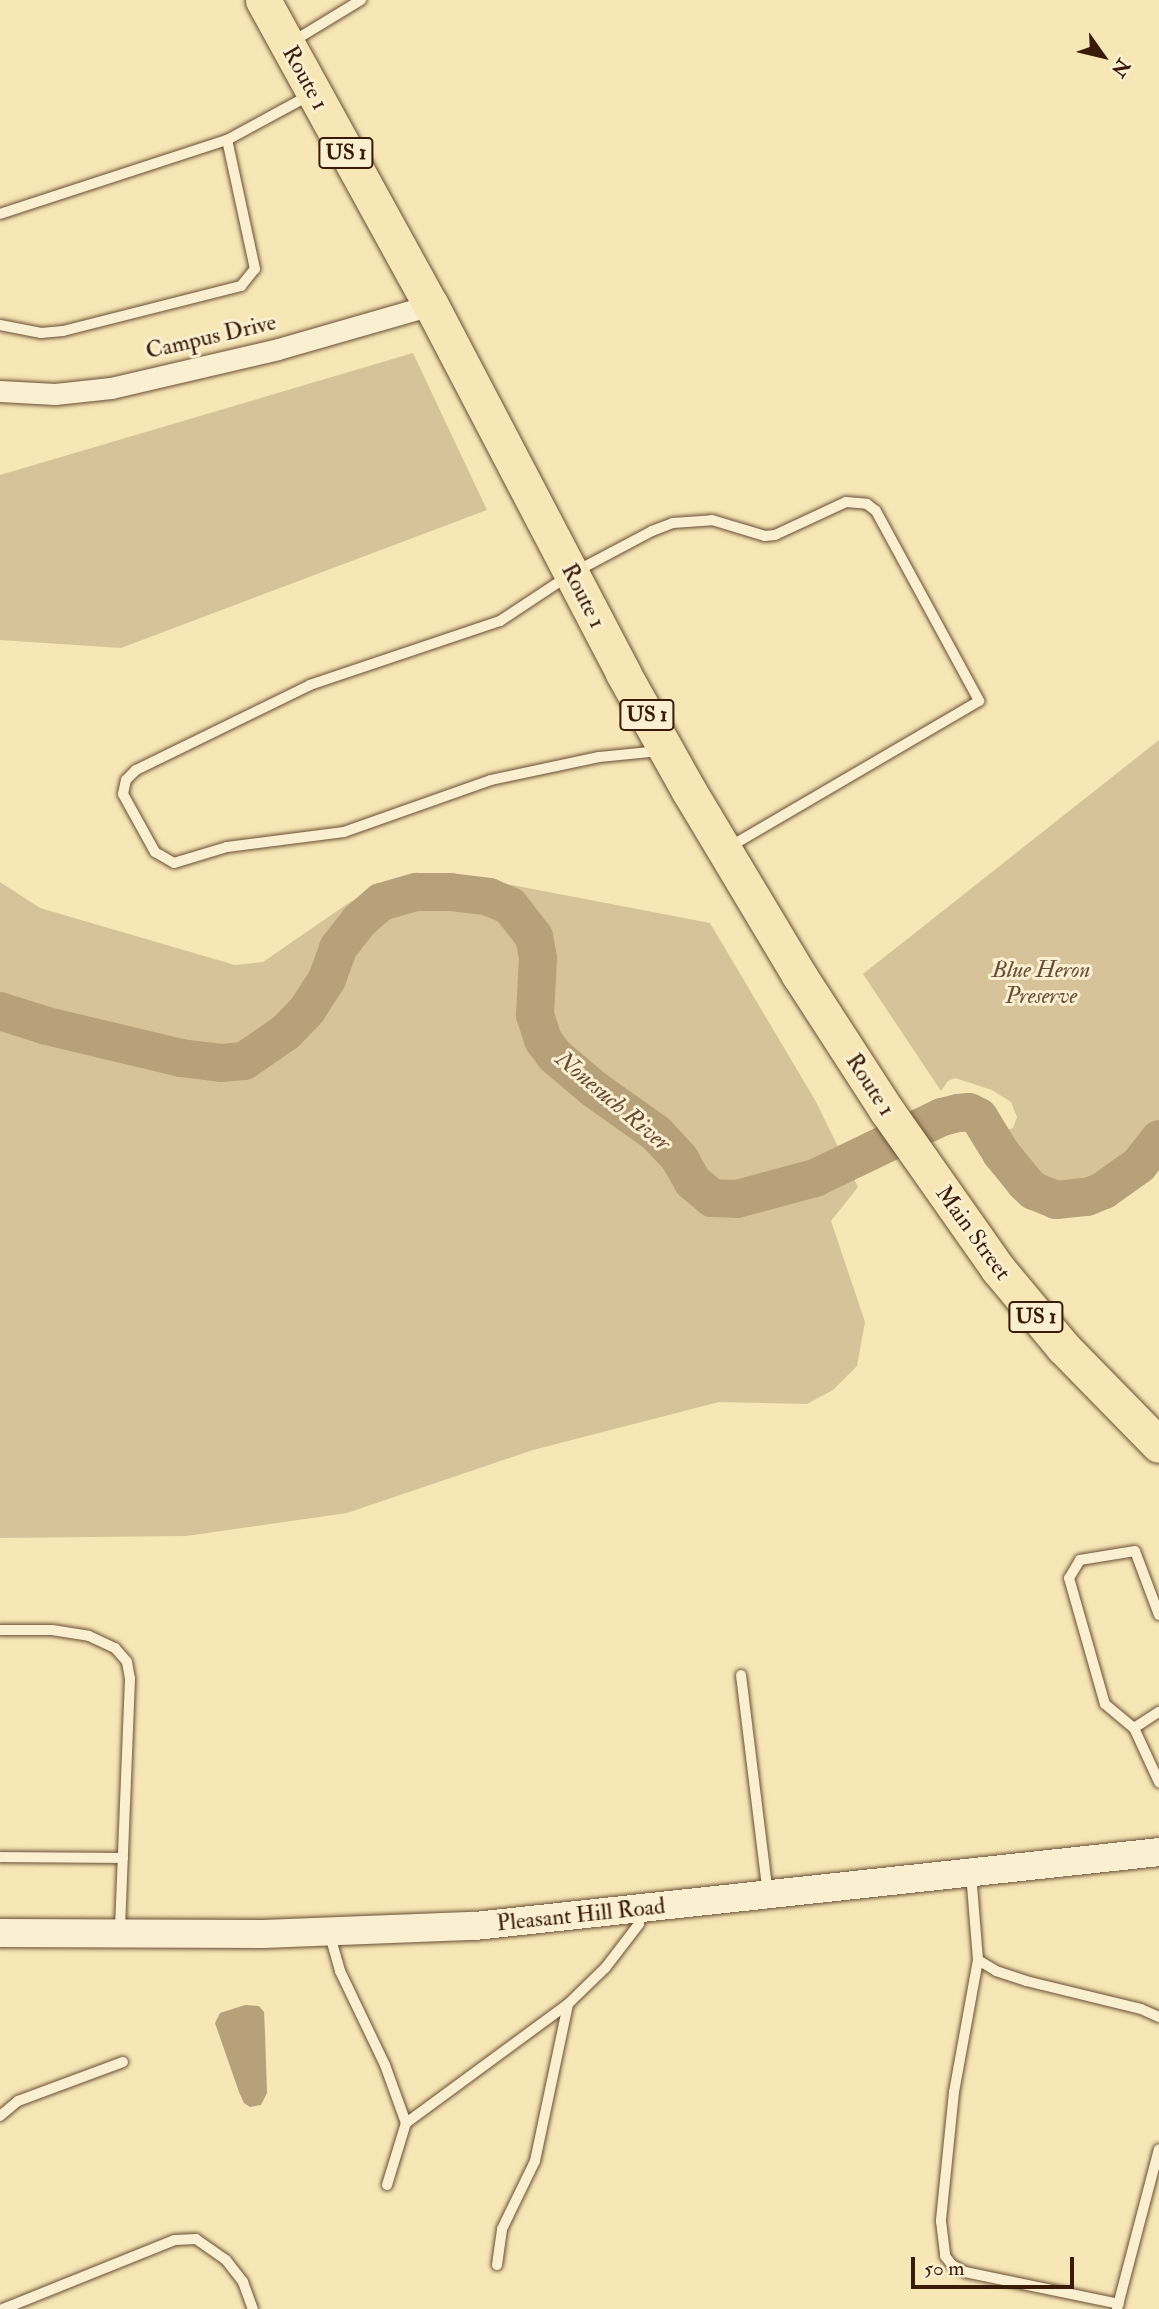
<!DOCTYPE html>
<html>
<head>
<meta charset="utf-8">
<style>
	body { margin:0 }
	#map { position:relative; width:1159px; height:2309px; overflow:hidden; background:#f7e6b6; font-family:"IM FELL Double Pica",serif }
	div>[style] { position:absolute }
	.green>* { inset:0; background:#d7c399 }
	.water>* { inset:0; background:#b7a17b }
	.river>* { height:38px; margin:-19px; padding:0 19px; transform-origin:19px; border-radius:19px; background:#b7a17b }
	.roads { filter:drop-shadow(0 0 2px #694e34) drop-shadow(0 0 2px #694e34) }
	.service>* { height:10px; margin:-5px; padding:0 5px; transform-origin:5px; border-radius:5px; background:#faefd0 }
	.minor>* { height:21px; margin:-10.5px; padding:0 10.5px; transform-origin:10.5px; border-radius:10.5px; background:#faefd0 }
	.tertiary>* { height:28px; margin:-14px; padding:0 14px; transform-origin:14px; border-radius:14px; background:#faefd0 }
	.primary>* { height:35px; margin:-17.5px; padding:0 17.5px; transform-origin:17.5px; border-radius:17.5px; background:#f7e6b6 }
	span { translate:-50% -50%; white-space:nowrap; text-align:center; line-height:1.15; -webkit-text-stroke:6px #faefd0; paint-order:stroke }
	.shield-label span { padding:2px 5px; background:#faefd0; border:2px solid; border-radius:5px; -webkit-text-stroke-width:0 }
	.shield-label { font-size:21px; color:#3a1b09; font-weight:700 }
	.street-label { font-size:23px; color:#3a1b09 }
	.park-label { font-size:23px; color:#694d34; font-style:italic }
	.water-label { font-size:24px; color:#664a31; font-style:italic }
	.north { position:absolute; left:1068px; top:21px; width:70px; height:70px; -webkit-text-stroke:5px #faefd0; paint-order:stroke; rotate:124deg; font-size:19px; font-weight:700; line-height:28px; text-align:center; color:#3a1b09 }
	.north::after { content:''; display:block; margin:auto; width:24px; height:32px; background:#3a1b09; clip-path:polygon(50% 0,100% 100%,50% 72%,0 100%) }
	.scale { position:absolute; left:911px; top:2257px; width:163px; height:32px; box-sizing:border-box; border:4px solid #3a1b09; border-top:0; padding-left:9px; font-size:21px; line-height:24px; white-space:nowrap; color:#3a1b09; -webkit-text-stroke:5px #faefd0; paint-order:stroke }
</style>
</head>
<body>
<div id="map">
	<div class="green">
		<i style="clip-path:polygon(413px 353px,487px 510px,121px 648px,0 640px,0 475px)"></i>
		<i style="clip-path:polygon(1159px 740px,1159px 1125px,1132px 1155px,1119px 1164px,1064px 1185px,1050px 1186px,1031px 1177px,1025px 1171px,1026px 1161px,1014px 1155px,999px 1139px,999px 1132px,1013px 1128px,1017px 1117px,1011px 1102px,992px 1090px,955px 1078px,948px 1081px,941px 1091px,863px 974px)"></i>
		<i style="clip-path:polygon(409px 874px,470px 877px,710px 923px,815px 1100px,858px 1187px,831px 1221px,865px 1322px,857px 1366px,833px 1390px,807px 1404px,719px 1402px,533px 1450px,347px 1513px,186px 1536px,0 1538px,0 882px,40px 908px,235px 965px,263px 962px,350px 902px)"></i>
	</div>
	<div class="water">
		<i style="clip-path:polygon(245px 2005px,259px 2006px,264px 2012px,265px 2033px,267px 2093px,261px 2105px,250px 2107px,244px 2103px,239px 2092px,215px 2023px,220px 2013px)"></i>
	</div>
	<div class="river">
		<i style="left:0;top:1011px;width:49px;rotate:17.7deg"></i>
		<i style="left:47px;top:1026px;width:138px;rotate:13.4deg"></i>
		<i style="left:181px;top:1058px;width:40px;rotate:7.1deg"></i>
		<i style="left:221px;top:1063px;width:23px;rotate:-5deg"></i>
		<i style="left:244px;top:1061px;width:51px;rotate:-34.6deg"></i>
		<i style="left:286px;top:1032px;width:30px;rotate:-46deg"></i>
		<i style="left:307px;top:1010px;width:37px;rotate:-57deg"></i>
		<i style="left:327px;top:979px;width:33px;rotate:-70deg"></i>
		<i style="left:338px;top:948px;width:34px;rotate:-52deg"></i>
		<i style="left:359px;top:921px;width:29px;rotate:-41deg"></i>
		<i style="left:381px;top:902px;width:37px;rotate:-16deg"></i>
		<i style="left:417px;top:892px;width:33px"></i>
		<i style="left:450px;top:892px;width:39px;rotate:7deg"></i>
		<i style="left:489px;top:897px;width:23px;rotate:23deg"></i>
		<i style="left:510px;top:906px;width:39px;rotate:52deg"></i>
		<i style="left:534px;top:937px;width:21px;rotate:79deg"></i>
		<i style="left:538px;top:958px;width:57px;rotate:93deg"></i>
		<i style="left:535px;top:1015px;width:26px;rotate:72deg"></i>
		<i style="left:543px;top:1040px;width:20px;rotate:53deg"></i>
		<i style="left:555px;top:1056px;width:51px;rotate:40.2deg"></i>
		<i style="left:594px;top:1089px;width:76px;rotate:35.4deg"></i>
		<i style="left:656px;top:1133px;width:35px;rotate:47deg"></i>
		<i style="left:680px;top:1159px;width:26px;rotate:61deg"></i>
		<i style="left:693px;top:1182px;width:25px;rotate:40deg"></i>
		<i style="left:712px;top:1198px;width:25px;rotate:2deg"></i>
		<i style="left:737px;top:1199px;width:81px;rotate:-15.1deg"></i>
		<i style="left:815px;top:1178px;width:141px;rotate:-25.7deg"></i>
		<i style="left:942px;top:1117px;width:16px;rotate:-14deg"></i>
		<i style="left:958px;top:1113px;width:11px;rotate:-5deg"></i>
		<i style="left:969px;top:1112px;width:11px;rotate:27deg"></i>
		<i style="left:979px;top:1117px;width:42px;rotate:58.6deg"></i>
		<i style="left:1001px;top:1153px;width:38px;rotate:51deg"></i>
		<i style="left:1025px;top:1183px;width:12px;rotate:42deg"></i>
		<i style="left:1034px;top:1191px;width:24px;rotate:22deg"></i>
		<i style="left:1056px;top:1200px;width:31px;rotate:-6deg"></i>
		<i style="left:1087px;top:1197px;width:18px;rotate:-22deg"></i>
		<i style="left:1104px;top:1190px;width:43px;rotate:-35.5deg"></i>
		<i style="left:1139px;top:1165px;width:33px;rotate:-52deg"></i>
	</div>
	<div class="roads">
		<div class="service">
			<i style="left:292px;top:42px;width:81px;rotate:-31.3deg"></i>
			<i style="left:0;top:214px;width:239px;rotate:-18.1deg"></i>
			<i style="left:227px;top:140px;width:94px;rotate:-28.5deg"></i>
			<i style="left:0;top:325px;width:42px;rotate:11deg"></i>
			<i style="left:41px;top:333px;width:22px;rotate:-5deg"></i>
			<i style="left:63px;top:331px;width:184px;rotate:-14.2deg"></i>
			<i style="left:241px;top:286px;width:22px;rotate:-51deg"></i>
			<i style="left:255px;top:269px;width:132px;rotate:-102.2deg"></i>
			<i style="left:660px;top:751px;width:61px;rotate:174.4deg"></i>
			<i style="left:599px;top:757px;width:110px;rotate:168deg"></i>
			<i style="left:491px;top:780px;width:156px;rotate:160.5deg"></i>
			<i style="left:344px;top:832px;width:118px;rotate:172.7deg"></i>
			<i style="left:227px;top:847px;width:55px;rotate:163.2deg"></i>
			<i style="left:174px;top:863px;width:22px;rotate:-150deg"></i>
			<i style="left:155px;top:852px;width:66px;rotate:-118.9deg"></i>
			<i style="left:123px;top:794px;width:14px;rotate:-78deg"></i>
			<i style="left:126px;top:780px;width:14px;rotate:-45deg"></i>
			<i style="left:136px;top:770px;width:194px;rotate:-26deg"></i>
			<i style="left:310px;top:685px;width:200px;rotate:-18.6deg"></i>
			<i style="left:500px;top:621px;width:85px;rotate:-33.5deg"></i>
			<i style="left:571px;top:574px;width:92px;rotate:-28deg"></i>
			<i style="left:652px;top:531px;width:22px;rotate:-21deg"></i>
			<i style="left:673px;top:523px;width:39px;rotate:-4deg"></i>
			<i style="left:712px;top:520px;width:55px;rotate:16.8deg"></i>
			<i style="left:765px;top:536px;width:10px;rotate:-6deg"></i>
			<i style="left:775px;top:535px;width:78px;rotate:-24.9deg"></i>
			<i style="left:846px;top:502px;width:21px;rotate:5deg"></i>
			<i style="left:867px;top:504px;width:11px;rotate:38deg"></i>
			<i style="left:876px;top:511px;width:216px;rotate:61.5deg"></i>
			<i style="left:979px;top:701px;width:290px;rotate:149.7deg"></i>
			<i style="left:1159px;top:1615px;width:68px;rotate:-110.6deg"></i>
			<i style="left:1135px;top:1551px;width:56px;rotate:170.7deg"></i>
			<i style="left:1080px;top:1560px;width:21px;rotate:121deg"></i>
			<i style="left:1069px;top:1578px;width:131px;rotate:74.1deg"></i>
			<i style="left:1105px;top:1704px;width:38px;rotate:40deg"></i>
			<i style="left:1134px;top:1728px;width:60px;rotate:65.2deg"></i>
			<i style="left:0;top:1630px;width:52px"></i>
			<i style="left:52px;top:1630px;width:37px;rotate:9deg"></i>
			<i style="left:89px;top:1636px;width:29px;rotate:25deg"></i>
			<i style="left:115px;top:1648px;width:18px;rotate:49deg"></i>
			<i style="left:127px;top:1662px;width:17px;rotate:80deg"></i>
			<i style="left:130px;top:1679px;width:253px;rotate:92.3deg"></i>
			<i style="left:741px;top:1675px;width:221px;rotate:83deg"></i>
			<i style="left:1134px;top:1728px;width:30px;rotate:-33deg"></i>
			<i style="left:0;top:1857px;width:123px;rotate:0.5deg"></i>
			<i style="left:971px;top:1873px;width:87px;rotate:85.4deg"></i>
			<i style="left:978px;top:1960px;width:21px;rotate:31deg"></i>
			<i style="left:996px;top:1971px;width:32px;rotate:18deg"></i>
			<i style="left:1026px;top:1981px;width:118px;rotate:13.7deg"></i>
			<i style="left:1141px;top:2009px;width:20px;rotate:24deg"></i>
			<i style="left:329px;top:1932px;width:41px;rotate:74.2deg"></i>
			<i style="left:340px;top:1971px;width:104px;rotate:64.4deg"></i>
			<i style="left:385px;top:2065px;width:62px;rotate:70.1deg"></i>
			<i style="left:978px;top:1960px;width:134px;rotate:100.3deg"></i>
			<i style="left:954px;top:2092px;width:130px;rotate:95.8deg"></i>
			<i style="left:941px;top:2221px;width:35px;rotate:83deg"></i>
			<i style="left:945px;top:2256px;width:11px;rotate:52deg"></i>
			<i style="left:952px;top:2265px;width:15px;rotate:28deg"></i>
			<i style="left:965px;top:2272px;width:157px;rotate:11.7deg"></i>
			<i style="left:0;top:2116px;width:23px;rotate:-40deg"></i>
			<i style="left:18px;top:2101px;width:112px;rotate:-20.4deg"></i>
			<i style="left:387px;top:2185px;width:65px;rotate:-73deg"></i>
			<i style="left:406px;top:2123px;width:201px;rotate:-36.3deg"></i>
			<i style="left:568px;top:2004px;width:53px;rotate:-44.2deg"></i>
			<i style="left:606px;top:1967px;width:54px;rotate:-52.5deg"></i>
			<i style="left:639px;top:1924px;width:14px;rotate:-90deg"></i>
			<i style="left:497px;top:2265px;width:36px;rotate:-82deg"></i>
			<i style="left:502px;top:2229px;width:76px;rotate:-64.1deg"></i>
			<i style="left:535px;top:2161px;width:160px;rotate:-78.1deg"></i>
			<i style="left:3px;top:2309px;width:185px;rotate:-21.9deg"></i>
			<i style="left:175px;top:2240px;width:21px;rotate:-3deg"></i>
			<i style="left:196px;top:2239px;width:37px;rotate:35deg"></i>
			<i style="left:226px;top:2260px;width:28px;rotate:52deg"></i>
			<i style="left:243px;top:2282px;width:29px;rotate:70deg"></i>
			<i style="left:1117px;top:2309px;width:165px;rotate:-75.3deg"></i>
		</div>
		<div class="minor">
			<i style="left:0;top:391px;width:55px;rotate:3.1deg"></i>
			<i style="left:55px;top:394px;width:56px;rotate:-6.1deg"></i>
			<i style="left:111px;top:388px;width:171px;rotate:-13.1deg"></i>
			<i style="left:278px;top:349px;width:159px;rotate:-16deg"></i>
		</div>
		<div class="tertiary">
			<i style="left:0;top:1933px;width:263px;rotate:0.2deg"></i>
			<i style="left:263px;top:1934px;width:212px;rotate:-2.2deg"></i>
			<i style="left:475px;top:1926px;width:688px;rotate:-6.17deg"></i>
		</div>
		<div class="primary">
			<i style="left:263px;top:0;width:348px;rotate:61.2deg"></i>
			<i style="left:431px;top:305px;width:415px;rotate:62.4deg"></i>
			<i style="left:623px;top:673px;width:135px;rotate:60.8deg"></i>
			<i style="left:689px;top:791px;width:214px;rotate:59.1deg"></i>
			<i style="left:799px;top:975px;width:162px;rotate:57.1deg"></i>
			<i style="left:887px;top:1111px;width:193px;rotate:54.9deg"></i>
			<i style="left:998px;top:1269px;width:102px;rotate:50.2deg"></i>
			<i style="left:1063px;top:1347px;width:137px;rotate:45.6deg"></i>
		</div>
	</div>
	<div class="shield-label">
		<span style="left:346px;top:153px">US 1</span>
		<span style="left:647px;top:715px">US 1</span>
		<span style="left:1036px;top:1317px">US 1</span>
	</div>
	<div class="street-label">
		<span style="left:305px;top:78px;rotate:61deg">Route 1</span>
		<span style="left:211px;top:337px;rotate:-13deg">Campus Drive</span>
		<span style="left:583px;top:596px;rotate:63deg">Route 1</span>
		<span style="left:870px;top:1085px;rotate:57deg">Route 1</span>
		<span style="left:973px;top:1233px;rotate:54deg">Main Street</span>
		<span style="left:581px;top:1915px;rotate:-6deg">Pleasant Hill Road</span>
	</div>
	<div class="park-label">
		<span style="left:1041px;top:983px">Blue Heron<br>Preserve</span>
	</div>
	<div class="water-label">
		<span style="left:613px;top:1101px;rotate:40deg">Nonesuch River</span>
	</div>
	<div class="north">N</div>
	<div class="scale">50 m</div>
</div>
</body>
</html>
